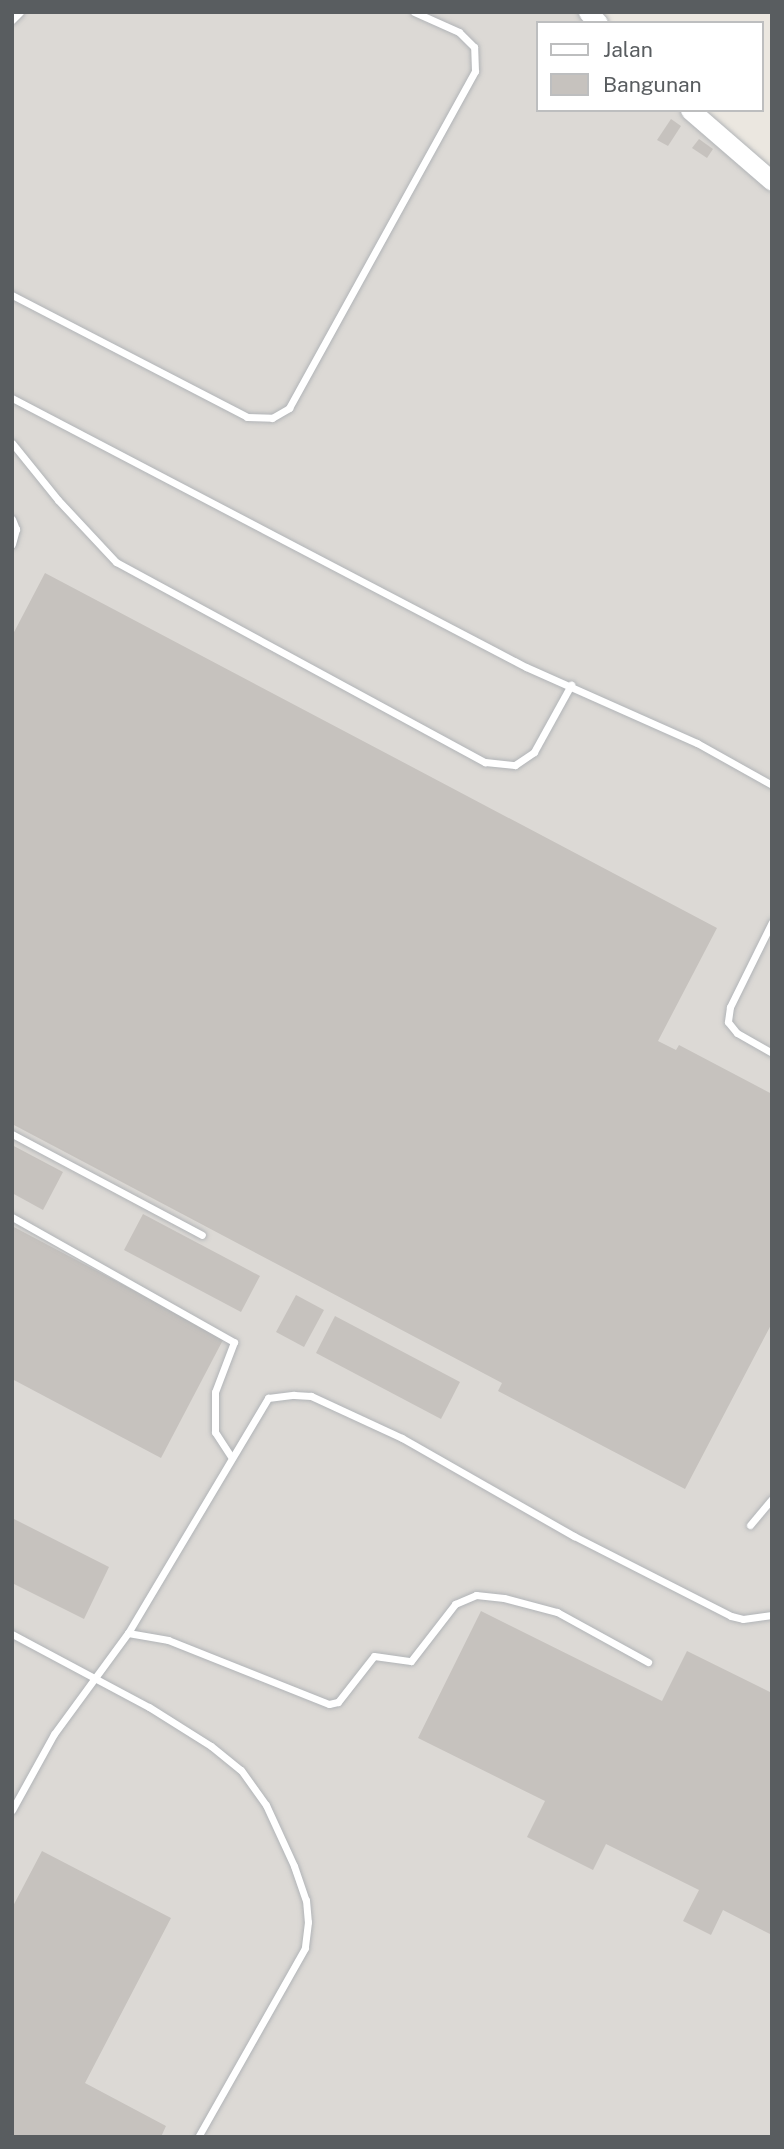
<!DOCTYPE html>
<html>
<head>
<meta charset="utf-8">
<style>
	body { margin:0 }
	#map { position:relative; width:784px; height:2149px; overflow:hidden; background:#ebe7e0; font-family:"Public Sans",sans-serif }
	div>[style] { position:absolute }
	.industrial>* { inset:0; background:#dcd9d5 }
	.building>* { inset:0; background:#c6c2be }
	.roads { filter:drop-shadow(0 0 2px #b1b4b7) drop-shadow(0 0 2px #b1b4b7) }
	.service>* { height:7px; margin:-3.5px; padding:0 3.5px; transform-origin:3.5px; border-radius:3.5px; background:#fff }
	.secondary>* { height:19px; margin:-9.5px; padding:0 9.5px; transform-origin:9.5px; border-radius:9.5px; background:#fff }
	span { translate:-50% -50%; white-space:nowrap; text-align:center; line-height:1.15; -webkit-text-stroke:7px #fff; paint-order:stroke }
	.frame { position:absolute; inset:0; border:14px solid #595d60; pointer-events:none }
	.legend { position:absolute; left:536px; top:21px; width:228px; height:91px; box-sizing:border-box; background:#fff; border:2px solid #bdbebf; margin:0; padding:9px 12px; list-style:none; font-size:21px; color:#595d60 }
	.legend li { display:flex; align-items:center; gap:14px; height:35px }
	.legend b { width:35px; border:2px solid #bdbebf }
</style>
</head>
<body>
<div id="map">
	<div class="industrial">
		<i style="clip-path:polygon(12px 12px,576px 12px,587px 23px,537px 23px,537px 110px,682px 110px,772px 194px,772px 2137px,12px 2137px)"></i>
	</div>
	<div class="building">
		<i style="clip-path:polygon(671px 119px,681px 126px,668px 146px,657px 140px)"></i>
		<i style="clip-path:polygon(699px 139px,713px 149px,707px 158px,692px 148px)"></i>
		<i style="clip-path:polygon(45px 573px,717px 928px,658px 1041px,676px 1050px,679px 1045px,772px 1094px,772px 1323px,685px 1489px,498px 1391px,502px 1383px,12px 1124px,12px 636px)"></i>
		<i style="clip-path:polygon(12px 1145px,63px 1172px,43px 1210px,12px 1193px)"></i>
		<i style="clip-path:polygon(143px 1214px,260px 1276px,241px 1312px,124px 1250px)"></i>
		<i style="clip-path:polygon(12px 1226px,224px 1338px,161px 1458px,12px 1379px)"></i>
		<i style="clip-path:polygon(296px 1295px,324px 1310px,304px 1347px,276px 1332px)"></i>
		<i style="clip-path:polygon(335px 1316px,460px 1382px,441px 1419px,316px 1353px)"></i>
		<i style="clip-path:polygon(12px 1518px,109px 1567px,84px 1619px,12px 1583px)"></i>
		<i style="clip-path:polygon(481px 1611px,662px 1701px,687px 1651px,772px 1693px,772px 1935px,723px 1910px,711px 1935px,683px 1921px,699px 1890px,606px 1844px,593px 1870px,527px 1837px,545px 1801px,418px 1738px)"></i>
		<i style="clip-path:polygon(42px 1851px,171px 1918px,85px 2083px,166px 2126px,161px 2137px,12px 2137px,12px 1908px)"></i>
	</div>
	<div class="roads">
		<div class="service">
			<i style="left:12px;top:20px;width:11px;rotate:-45deg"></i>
			<i style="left:12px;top:295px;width:265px;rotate:27.4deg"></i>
			<i style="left:247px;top:417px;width:25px;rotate:2deg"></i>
			<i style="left:272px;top:418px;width:20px;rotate:-30deg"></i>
			<i style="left:289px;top:408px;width:385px;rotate:-61.1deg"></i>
			<i style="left:475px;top:71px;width:24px;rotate:-92deg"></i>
			<i style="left:474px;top:47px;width:21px;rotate:-135deg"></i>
			<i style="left:459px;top:32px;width:49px;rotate:-156deg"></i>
			<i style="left:12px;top:398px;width:580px;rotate:27.63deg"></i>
			<i style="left:526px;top:667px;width:187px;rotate:24deg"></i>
			<i style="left:697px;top:743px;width:86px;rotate:29.2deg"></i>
			<i style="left:12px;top:443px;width:73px;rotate:51.1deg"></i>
			<i style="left:58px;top:500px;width:85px;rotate:46.9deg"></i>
			<i style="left:116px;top:562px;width:420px;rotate:28.5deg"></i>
			<i style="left:485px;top:762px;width:30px;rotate:6deg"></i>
			<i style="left:515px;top:765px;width:23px;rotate:-34deg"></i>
			<i style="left:534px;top:752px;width:77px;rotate:-61.1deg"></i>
			<i style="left:12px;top:519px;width:11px;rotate:68deg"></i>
			<i style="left:16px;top:529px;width:16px;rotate:105deg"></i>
			<i style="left:772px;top:922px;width:95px;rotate:116.3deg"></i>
			<i style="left:730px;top:1007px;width:15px;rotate:98deg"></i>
			<i style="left:728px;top:1022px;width:14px;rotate:51deg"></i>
			<i style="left:737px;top:1033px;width:40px;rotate:29.7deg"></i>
			<i style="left:12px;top:1134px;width:215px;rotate:28deg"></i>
			<i style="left:12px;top:1217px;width:255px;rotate:29.4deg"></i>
			<i style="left:234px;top:1342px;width:53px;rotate:110.8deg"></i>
			<i style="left:215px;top:1392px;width:40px;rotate:90deg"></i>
			<i style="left:215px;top:1432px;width:30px;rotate:57deg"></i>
			<i style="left:750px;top:1525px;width:34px;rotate:-50deg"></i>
			<i style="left:128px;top:1633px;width:274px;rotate:-59.2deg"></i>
			<i style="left:268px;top:1398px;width:26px;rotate:-7deg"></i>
			<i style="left:294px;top:1395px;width:17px;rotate:3deg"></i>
			<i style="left:311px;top:1396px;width:100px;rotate:24.8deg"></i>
			<i style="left:402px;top:1438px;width:198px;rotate:29.7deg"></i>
			<i style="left:574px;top:1536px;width:176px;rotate:27deg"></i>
			<i style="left:731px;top:1616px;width:12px;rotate:14deg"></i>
			<i style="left:743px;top:1619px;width:29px;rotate:-8deg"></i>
			<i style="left:12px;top:1634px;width:155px;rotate:28.1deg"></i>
			<i style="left:149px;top:1707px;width:73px;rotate:32.2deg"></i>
			<i style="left:211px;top:1746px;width:38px;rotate:39deg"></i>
			<i style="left:241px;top:1770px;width:43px;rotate:54.5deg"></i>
			<i style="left:266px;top:1805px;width:67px;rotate:65.3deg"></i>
			<i style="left:294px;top:1866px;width:36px;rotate:71deg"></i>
			<i style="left:306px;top:1900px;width:22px;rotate:85deg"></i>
			<i style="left:308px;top:1922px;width:26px;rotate:97deg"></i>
			<i style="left:305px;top:1948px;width:217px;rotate:119.5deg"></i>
			<i style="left:12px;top:1810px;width:87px;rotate:-61.1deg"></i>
			<i style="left:54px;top:1734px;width:125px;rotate:-53.8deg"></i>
			<i style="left:128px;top:1633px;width:41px;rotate:9.9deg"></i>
			<i style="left:168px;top:1640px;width:173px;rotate:21.7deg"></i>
			<i style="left:329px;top:1704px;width:9px;rotate:-13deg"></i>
			<i style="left:338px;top:1702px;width:58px;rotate:-52deg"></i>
			<i style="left:374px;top:1656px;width:37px;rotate:8deg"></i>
			<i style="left:411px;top:1661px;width:72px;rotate:-52.3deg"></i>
			<i style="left:455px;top:1604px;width:23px;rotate:-23deg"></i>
			<i style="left:476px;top:1595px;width:28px;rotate:6deg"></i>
			<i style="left:504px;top:1598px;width:55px;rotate:14.8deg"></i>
			<i style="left:557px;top:1612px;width:104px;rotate:28.8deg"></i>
		</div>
		<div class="secondary">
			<i style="left:588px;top:12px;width:15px;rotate:48deg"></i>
			<i style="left:690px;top:110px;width:108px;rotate:40.9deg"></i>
		</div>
	</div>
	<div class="frame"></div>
	<ul class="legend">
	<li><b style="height:9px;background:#fff"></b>Jalan</li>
	<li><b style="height:19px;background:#c6c2be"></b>Bangunan</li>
	</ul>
</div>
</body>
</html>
